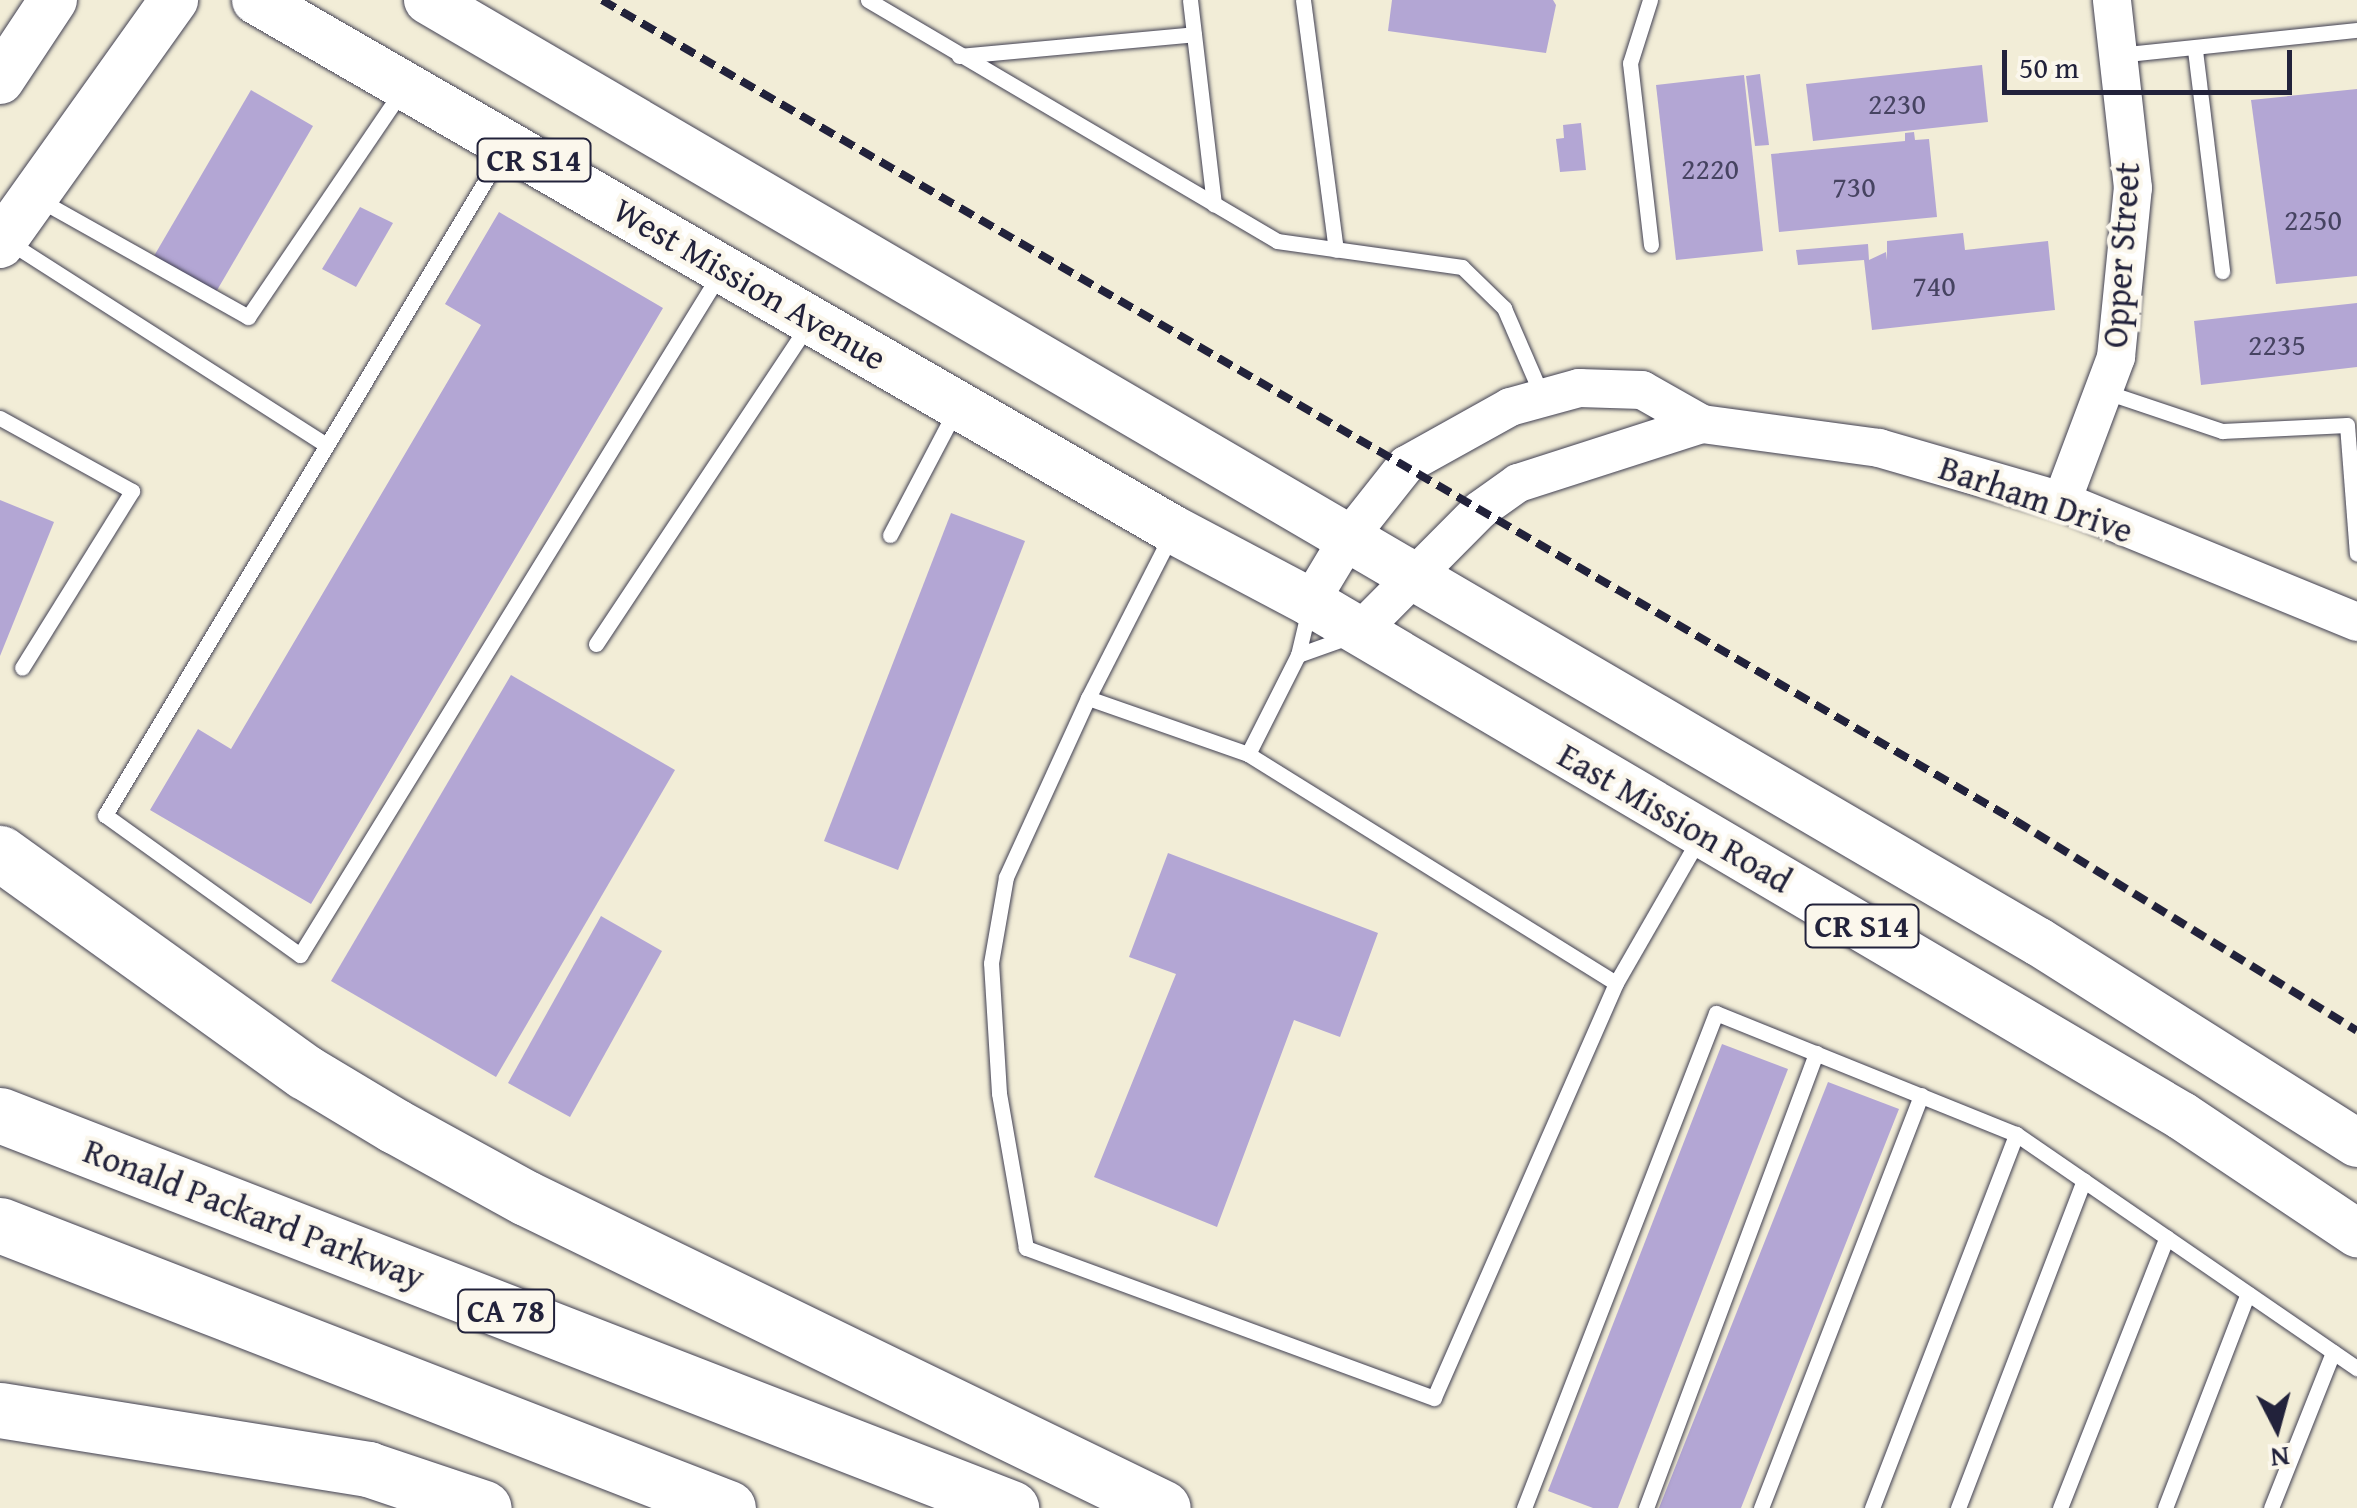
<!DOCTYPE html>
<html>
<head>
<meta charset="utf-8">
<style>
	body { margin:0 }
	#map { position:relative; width:2357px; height:1508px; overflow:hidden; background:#f2edd7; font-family:"Gentium Book Plus",serif }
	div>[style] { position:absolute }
	.building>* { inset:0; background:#b3a6d4 }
	.roads { filter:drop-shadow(0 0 2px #414052) drop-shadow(0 0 2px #414052) }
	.service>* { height:15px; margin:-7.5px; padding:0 7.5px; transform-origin:7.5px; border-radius:7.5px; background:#fff }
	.tertiary>* { height:38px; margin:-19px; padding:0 19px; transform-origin:19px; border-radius:19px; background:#fff }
	.primary>* { height:48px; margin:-24px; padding:0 24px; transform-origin:24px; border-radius:24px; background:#fff }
	.motorway>* { height:55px; margin:-27.5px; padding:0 27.5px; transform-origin:27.5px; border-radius:27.5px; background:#fff }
	.rail>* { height:8px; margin-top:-4px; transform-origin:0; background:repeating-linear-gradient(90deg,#22223b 0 15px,transparent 0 23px) }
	span { translate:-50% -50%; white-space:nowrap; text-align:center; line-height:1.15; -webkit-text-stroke:9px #fbf7ec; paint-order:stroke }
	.number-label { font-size:30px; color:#464361 }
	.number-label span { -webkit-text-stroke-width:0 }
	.shield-label span { padding:2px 8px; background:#fbf7ec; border:2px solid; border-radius:8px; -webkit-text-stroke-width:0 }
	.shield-label { font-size:32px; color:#22223b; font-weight:700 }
	.street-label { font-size:35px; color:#22223b }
	.north { position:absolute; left:2227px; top:1378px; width:100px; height:100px; -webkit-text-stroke:8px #fbf7ec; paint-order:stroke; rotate:174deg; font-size:28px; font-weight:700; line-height:40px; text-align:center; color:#22223b }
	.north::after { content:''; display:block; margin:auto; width:35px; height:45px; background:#22223b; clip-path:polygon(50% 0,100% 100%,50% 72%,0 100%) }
	.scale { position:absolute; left:2002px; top:50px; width:290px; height:45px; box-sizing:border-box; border:5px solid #22223b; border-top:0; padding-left:12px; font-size:30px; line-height:35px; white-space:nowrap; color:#22223b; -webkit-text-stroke:8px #fbf7ec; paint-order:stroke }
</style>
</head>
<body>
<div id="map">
	<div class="building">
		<i style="clip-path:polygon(1392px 0,1553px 0,1556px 5px,1546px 53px,1388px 31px)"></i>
		<i style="clip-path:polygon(1982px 65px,1988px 122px,1813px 141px,1806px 84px)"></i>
		<i style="clip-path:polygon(1760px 74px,1769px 145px,1755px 146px,1746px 76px)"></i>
		<i style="clip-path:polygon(1744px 75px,1763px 251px,1676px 260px,1656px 85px)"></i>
		<i style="clip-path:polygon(2357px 89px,2357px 276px,2276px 284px,2251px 100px)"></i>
		<i style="clip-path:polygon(251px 90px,313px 126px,216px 292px,154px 256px)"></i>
		<i style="clip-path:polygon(1581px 123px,1586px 170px,1560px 172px,1556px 139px,1564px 138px,1563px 125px)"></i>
		<i style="clip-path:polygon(1914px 132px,1915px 140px,1929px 139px,1937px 217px,1779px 232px,1771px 154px,1905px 141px,1905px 133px)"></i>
		<i style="clip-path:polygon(360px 207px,393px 223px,356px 287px,322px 269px)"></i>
		<i style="clip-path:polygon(499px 212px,663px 308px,311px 904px,150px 810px,198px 729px,231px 749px,481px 325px,445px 304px)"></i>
		<i style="clip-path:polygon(1963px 233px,1965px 250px,2048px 241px,2055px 310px,1872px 330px,1864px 260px,1798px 265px,1796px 250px,1868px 244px,1869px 260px,1886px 252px,1887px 260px,1887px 241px)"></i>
		<i style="clip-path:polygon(2357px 303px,2357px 367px,2201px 385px,2194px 321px)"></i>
		<i style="clip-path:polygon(0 500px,54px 522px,0 656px)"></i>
		<i style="clip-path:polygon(951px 513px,1025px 541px,898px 870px,824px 841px)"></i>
		<i style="clip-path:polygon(511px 675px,675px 770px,496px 1077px,331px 981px)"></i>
		<i style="clip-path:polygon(1168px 853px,1378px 933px,1340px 1037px,1294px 1020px,1217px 1227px,1094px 1177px,1176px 974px,1129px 957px)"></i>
		<i style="clip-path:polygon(601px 916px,662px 951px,570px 1117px,508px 1083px)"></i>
		<i style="clip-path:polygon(1722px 1044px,1788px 1069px,1618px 1508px,1593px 1508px,1548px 1491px)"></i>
		<i style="clip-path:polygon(1828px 1082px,1899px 1109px,1741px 1508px,1659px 1508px)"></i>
	</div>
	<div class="roads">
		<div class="service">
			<i style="left:868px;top:0;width:475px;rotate:30.5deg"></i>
			<i style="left:1277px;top:241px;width:187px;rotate:8deg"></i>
			<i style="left:1462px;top:267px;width:59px;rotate:44.3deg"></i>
			<i style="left:1504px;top:308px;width:98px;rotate:66.6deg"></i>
			<i style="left:1190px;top:0;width:206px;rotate:83.3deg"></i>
			<i style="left:1303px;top:0;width:252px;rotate:82.5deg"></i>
			<i style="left:1650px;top:0;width:66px;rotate:107.6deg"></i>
			<i style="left:1630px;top:63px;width:183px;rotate:83.4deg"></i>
			<i style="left:2195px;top:50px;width:223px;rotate:83deg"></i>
			<i style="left:2118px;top:55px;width:240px;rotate:-6deg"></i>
			<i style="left:959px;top:56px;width:236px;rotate:-5.3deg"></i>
			<i style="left:505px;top:148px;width:778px;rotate:120.95deg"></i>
			<i style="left:105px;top:815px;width:240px;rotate:35.7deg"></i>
			<i style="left:300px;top:955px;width:799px;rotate:-58.36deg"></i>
			<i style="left:38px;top:199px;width:241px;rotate:29.3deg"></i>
			<i style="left:248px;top:317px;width:276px;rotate:-55.8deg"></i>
			<i style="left:9px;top:242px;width:376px;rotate:32.6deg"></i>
			<i style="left:2103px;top:391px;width:126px;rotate:18.6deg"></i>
			<i style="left:2222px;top:431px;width:125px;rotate:-2.7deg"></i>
			<i style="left:2347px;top:425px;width:129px;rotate:85.6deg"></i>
			<i style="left:0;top:418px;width:151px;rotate:28.9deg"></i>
			<i style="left:132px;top:491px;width:208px;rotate:121.9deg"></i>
			<i style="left:890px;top:535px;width:140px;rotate:-62.3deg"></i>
			<i style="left:596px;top:644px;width:381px;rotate:-56.4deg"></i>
			<i style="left:1298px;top:655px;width:56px;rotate:-19.7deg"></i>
			<i style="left:1088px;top:698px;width:185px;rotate:-63deg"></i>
			<i style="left:1248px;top:754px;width:433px;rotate:31.9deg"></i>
			<i style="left:1616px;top:983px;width:453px;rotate:113.7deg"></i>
			<i style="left:1434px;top:1398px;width:435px;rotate:-159.8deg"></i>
			<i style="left:1026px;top:1248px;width:157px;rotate:-99.9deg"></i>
			<i style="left:999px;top:1093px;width:130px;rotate:-93.5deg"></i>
			<i style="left:991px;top:963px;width:87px;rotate:-80.1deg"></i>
			<i style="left:1006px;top:877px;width:197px;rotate:-65.4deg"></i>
			<i style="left:1088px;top:698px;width:170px;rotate:19.3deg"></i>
			<i style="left:1248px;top:754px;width:111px;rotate:-63.2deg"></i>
			<i style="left:1298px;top:655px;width:47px;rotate:-76.6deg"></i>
			<i style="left:1616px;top:983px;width:168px;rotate:-60.1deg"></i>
			<i style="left:1524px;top:1508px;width:531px;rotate:-68.8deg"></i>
			<i style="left:1716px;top:1013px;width:323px;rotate:22deg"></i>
			<i style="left:2016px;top:1134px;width:414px;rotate:34.5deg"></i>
			<i style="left:1646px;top:1508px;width:486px;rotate:-69.5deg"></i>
			<i style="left:1761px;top:1508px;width:443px;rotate:-68.8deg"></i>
			<i style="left:1872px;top:1508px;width:401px;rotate:-68.9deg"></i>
			<i style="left:1958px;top:1508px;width:351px;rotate:-69deg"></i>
			<i style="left:2060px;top:1508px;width:291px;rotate:-68.5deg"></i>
			<i style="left:2165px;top:1508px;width:230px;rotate:-68.9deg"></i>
			<i style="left:2271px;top:1508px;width:168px;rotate:-68.3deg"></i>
		</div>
		<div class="tertiary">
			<i style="left:2062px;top:501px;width:154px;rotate:-69.4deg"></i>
			<i style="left:2116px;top:357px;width:170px;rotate:-84.3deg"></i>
			<i style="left:2133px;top:188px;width:189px;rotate:-96.4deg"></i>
			<i style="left:1310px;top:602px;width:76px;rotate:-59deg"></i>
			<i style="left:1349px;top:537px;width:92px;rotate:-51.6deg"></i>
			<i style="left:1406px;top:465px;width:119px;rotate:-29.1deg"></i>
			<i style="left:1510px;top:407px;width:72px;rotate:-15.4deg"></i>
			<i style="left:1579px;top:388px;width:63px;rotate:1.8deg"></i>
			<i style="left:1642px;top:390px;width:69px;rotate:29.5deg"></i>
			<i style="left:1702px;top:424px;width:179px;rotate:7.7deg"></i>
			<i style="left:1879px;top:448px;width:191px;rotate:16.2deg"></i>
			<i style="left:2062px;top:501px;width:319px;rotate:22.3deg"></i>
			<i style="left:1358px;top:633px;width:173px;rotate:-45.2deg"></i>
			<i style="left:1480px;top:510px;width:47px;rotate:-35.4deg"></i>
			<i style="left:1518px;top:483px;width:193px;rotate:-17.8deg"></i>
		</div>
		<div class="primary">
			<i style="left:256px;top:0;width:1060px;rotate:30deg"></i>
			<i style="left:1174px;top:530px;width:154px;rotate:27.9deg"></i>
			<i style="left:1310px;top:602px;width:1012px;rotate:30.52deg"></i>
			<i style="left:2182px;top:1116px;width:211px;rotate:33.8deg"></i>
			<i style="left:428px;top:0;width:1866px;rotate:30.32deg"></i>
			<i style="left:2039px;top:942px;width:376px;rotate:32.3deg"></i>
			<i style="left:0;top:80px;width:96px;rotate:-56.5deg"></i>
			<i style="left:0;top:244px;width:300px;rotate:-54.5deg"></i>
		</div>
		<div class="motorway">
			<i style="left:0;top:853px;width:375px;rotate:35.7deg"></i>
			<i style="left:305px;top:1072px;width:105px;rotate:31deg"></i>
			<i style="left:395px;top:1126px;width:149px;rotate:28.8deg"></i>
			<i style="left:526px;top:1198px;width:708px;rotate:25.95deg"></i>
			<i style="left:0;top:1115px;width:1085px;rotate:21.24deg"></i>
			<i style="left:0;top:1225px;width:781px;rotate:21.24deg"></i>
			<i style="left:0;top:1410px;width:373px;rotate:9.1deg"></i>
			<i style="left:368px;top:1469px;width:122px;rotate:18.6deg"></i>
		</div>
	</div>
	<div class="rail">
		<i style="left:602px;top:0;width:1635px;rotate:30.14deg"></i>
		<i style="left:2016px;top:821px;width:400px;rotate:31.6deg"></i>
	</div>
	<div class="number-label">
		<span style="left:1897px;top:103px">2230</span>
		<span style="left:1710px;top:168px">2220</span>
		<span style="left:1854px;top:186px">730</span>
		<span style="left:2313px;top:219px">2250</span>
		<span style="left:1934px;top:285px">740</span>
		<span style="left:2277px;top:344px">2235</span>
	</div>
	<div class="shield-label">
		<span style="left:534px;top:160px">CR S14</span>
		<span style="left:1862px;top:926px">CR S14</span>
		<span style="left:506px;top:1311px">CA 78</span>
	</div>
	<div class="street-label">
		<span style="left:2121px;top:255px;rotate:-86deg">Opper Street</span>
		<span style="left:750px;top:284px;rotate:30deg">West Mission Avenue</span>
		<span style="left:2036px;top:499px;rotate:19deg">Barham Drive</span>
		<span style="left:1675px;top:818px;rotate:30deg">East Mission Road</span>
		<span style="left:254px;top:1214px;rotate:21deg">Ronald Packard Parkway</span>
	</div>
	<div class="north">N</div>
	<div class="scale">50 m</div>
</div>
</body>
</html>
